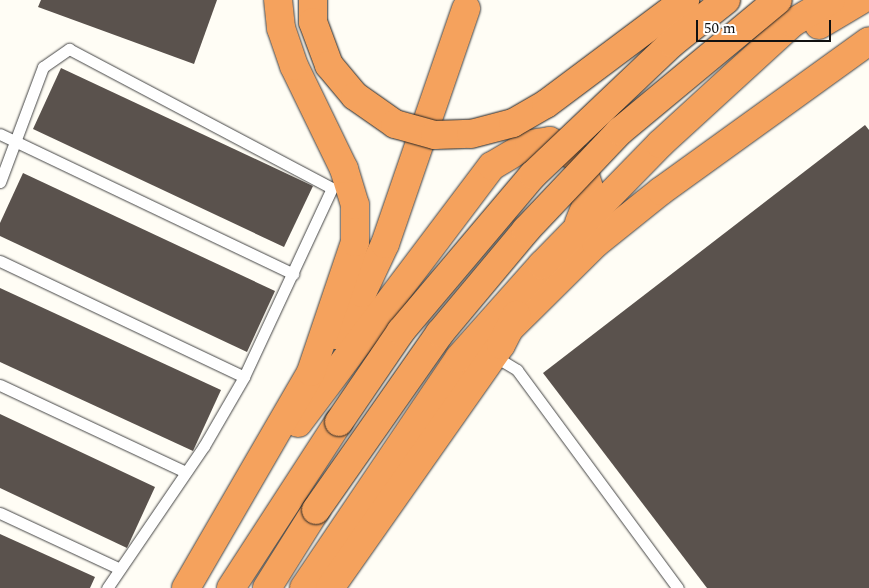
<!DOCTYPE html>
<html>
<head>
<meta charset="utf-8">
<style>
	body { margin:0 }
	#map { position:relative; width:869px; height:588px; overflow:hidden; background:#fffdf5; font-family:Spectral,serif }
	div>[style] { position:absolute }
	.building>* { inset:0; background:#5a524d }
	.roads { filter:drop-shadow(0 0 1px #444) drop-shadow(0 0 1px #444) }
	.lane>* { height:11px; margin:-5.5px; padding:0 5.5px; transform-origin:5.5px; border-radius:5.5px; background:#fff }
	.highway>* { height:28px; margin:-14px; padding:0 14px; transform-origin:14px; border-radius:14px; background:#f5a25d }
	.bridges { filter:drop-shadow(0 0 1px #222) drop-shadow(0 0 1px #222) }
	.highway-bridge>* { height:28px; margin:-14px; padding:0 14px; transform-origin:14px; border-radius:14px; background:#f5a25d }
	span { translate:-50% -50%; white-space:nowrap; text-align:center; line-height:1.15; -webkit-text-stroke:5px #fff; paint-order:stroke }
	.scale { position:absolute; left:696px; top:20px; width:135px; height:22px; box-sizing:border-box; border:2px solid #111; border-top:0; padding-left:6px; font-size:15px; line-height:18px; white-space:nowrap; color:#111; -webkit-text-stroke:4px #fff; paint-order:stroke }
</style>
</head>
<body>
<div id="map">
	<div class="building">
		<i style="clip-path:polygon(41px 0,217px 0,194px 64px,38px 7px)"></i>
		<i style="clip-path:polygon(61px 68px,313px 186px,284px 247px,33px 129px)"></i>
		<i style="clip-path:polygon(865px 125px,869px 130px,869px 588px,707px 588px,543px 373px)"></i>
		<i style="clip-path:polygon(23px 173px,275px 291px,247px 352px,0 236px,0 223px)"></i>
		<i style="clip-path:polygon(0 288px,221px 390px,193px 451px,0 362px)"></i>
		<i style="clip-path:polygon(0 414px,155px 487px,127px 548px,0 488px)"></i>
		<i style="clip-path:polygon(0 534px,95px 577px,90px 588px,0 588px)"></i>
	</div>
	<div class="roads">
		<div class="lane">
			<i style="left:0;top:134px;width:325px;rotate:25.5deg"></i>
			<i style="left:0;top:182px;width:123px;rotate:-69.5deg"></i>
			<i style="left:43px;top:67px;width:32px;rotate:-35deg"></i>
			<i style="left:69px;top:49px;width:297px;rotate:27.9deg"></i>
			<i style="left:332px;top:188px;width:208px;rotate:115deg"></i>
			<i style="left:244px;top:377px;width:80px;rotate:120.1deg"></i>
			<i style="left:204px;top:446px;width:172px;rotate:124.3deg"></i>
			<i style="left:0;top:261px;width:270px;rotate:25.4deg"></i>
			<i style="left:494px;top:356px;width:27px;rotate:31deg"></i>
			<i style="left:517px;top:370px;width:271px;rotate:53.6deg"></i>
			<i style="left:0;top:385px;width:205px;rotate:25.1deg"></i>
			<i style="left:0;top:513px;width:132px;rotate:25deg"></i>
		</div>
		<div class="highway">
			<i style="left:819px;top:25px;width:49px;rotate:-30.8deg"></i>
			<i style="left:508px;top:330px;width:124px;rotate:-44.7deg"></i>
			<i style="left:596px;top:243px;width:83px;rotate:-38.7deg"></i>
			<i style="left:661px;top:191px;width:256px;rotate:-35.8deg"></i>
			<i style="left:335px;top:335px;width:50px;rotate:-57.3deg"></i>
			<i style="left:362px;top:293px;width:54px;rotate:-64.9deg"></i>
			<i style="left:385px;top:244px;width:249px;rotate:-71deg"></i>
			<i style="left:298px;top:423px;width:322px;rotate:-53deg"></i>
			<i style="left:492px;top:166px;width:43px;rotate:-30.7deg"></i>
			<i style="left:529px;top:144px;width:21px;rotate:-8deg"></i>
			<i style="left:550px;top:141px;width:36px;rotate:32deg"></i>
			<i style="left:580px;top:160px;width:35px;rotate:72deg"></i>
			<i style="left:591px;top:193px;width:32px;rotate:112deg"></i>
			<i style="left:186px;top:588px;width:250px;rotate:-59.9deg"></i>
			<i style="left:311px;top:372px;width:137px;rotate:-71.3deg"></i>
			<i style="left:355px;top:242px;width:37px;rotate:-90deg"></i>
			<i style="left:355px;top:205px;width:38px;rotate:-107deg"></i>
			<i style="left:344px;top:169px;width:114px;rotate:-115.9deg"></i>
			<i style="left:294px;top:66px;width:40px;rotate:-108.9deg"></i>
			<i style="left:281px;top:28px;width:28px;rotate:-96deg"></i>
			<i style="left:231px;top:588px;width:198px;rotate:-57deg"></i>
			<i style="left:267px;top:588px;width:92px;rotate:-57.9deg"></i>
			<i style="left:304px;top:588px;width:277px;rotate:-56deg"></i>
			<i style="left:459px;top:358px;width:125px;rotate:-48.3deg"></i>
			<i style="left:542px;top:265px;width:169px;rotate:-45.7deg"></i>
			<i style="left:660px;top:144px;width:179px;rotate:-42.5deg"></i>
			<i style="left:792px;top:23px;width:45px;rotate:-30.5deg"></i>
			<i style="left:330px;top:588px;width:297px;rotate:-54.9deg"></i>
			<i style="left:501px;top:345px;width:34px;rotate:-63deg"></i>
		</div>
	</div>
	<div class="bridges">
		<div class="highway-bridge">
			<i style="left:313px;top:0;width:22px;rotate:90deg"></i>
			<i style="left:313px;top:22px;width:46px;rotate:69.6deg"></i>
			<i style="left:329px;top:65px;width:40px;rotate:50deg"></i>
			<i style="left:355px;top:96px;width:49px;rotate:35deg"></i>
			<i style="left:395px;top:124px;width:41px;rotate:15.4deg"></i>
			<i style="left:435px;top:135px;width:36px;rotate:-2deg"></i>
			<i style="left:471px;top:134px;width:43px;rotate:-14.7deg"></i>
			<i style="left:513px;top:123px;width:38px;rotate:-30deg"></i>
			<i style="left:546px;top:104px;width:174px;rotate:-36.8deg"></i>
			<i style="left:339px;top:422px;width:110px;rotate:-55.7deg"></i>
			<i style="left:401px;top:331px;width:204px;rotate:-49.8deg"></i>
			<i style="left:533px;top:175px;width:192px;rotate:-43.5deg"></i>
			<i style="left:672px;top:43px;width:69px;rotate:-38.5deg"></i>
			<i style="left:316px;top:510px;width:216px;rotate:-55deg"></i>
			<i style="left:440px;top:333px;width:134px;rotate:-50.1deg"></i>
			<i style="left:526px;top:230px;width:137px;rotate:-46.5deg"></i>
			<i style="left:620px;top:131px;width:205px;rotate:-39.7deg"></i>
		</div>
	</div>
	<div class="scale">50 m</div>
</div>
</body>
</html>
